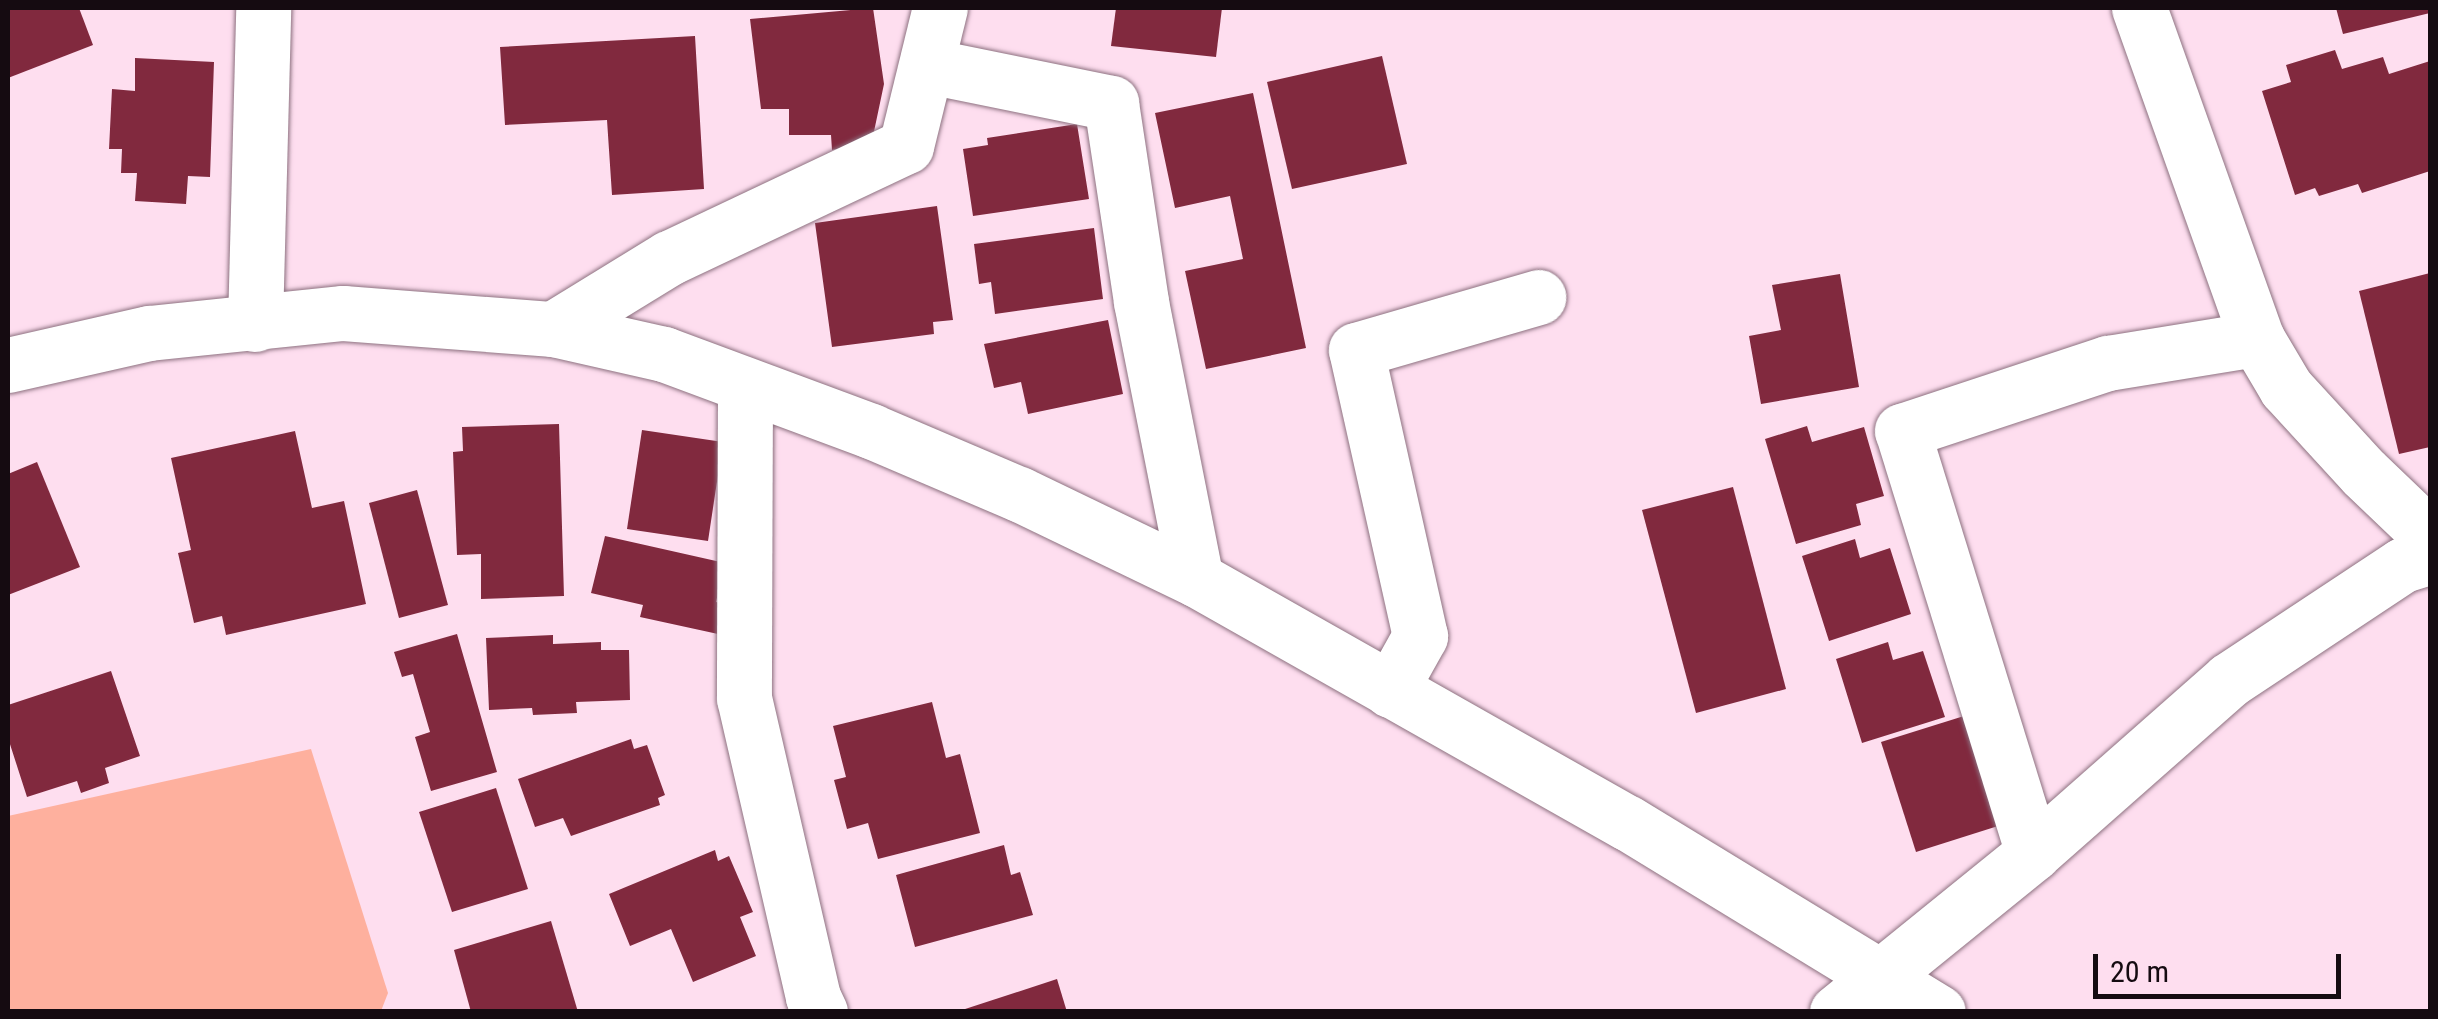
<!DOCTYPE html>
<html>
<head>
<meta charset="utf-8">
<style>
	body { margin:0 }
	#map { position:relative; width:2438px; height:1019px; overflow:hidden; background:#fedeef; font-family:"Roboto Condensed",sans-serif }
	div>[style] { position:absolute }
	.green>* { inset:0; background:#feb09e }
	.building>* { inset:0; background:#81293e }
	.roads { filter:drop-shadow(0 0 2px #8d7180) drop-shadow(0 0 2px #8d7180) }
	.minor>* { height:55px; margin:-27.5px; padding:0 27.5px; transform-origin:27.5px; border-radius:27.5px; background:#fff }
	span { translate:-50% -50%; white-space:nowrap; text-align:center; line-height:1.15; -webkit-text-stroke:10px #fedeef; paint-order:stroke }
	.frame { position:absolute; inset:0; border:10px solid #150b11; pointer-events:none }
	.scale { position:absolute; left:2093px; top:954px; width:248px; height:45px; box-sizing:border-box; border:5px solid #150b11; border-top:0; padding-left:12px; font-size:30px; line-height:35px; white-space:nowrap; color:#150b11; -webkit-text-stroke:8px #fedeef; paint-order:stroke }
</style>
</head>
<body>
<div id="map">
	<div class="green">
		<i style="clip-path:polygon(311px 749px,388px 993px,381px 1011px,8px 1011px,8px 816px)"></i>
	</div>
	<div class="building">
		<i style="clip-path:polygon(8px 8px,79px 8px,93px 45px,8px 78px)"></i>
		<i style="clip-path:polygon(873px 8px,884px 84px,872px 141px,832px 150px,831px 135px,789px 135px,789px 109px,761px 109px,750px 19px)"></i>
		<i style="clip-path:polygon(1116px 8px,1222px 8px,1216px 57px,1111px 46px)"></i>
		<i style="clip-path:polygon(2336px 8px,2430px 8px,2430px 13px,2343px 34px)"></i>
		<i style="clip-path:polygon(695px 36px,704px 189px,612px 195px,607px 120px,505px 125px,500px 47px)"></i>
		<i style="clip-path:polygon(2335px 50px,2342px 69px,2383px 57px,2389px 74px,2430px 61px,2430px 171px,2362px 193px,2358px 184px,2319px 196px,2315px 188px,2295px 195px,2262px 91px,2291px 82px,2286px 65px)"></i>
		<i style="clip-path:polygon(1382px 56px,1407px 164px,1292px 189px,1267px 82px)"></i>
		<i style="clip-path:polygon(135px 58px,214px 62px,210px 177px,188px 176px,186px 204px,135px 201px,137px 173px,121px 173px,122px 149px,109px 149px,112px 89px,135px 91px)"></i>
		<i style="clip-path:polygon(1253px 93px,1306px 348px,1206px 369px,1185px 271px,1243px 259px,1230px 196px,1175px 208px,1155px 113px)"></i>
		<i style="clip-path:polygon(1077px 124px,1089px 199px,973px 216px,963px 149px,988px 145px,987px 138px)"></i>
		<i style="clip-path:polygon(937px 206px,953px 320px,933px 322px,934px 334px,832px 347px,815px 223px)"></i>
		<i style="clip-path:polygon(1094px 228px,1103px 299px,995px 314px,991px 282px,979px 284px,974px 244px)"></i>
		<i style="clip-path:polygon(2430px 273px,2430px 447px,2399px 454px,2359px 291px)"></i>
		<i style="clip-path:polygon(1840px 274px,1859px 387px,1761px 404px,1749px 336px,1781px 330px,1772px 285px)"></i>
		<i style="clip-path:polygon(1108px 320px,1123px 394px,1028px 414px,1021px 382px,994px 388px,984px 344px)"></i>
		<i style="clip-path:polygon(559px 424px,564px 596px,481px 599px,481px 554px,457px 555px,453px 452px,463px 451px,462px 427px)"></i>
		<i style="clip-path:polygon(1807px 426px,1812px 442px,1864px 427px,1884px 496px,1856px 504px,1861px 525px,1796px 544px,1765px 439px)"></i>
		<i style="clip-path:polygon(642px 430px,723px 442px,708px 541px,627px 529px)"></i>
		<i style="clip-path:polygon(295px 431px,312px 508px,344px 501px,366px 604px,226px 635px,222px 616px,194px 623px,178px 553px,191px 550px,171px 458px)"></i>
		<i style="clip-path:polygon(37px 462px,80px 567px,8px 595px,8px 474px)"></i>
		<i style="clip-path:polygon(1733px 487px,1786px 689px,1696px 713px,1642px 510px)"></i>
		<i style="clip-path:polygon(417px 490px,448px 605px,399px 618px,369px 503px)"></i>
		<i style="clip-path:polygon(605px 536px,725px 563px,716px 602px,725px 604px,718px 634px,640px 617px,643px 605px,591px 593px)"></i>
		<i style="clip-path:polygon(1855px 539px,1860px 558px,1890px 548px,1911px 614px,1829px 641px,1802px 556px)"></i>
		<i style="clip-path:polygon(457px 634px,497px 772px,431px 791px,415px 737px,430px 732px,413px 674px,402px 677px,394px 652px)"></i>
		<i style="clip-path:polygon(553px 635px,553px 644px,601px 642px,601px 650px,629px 650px,630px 700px,576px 702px,577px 713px,533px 715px,532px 708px,489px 710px,486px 638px)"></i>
		<i style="clip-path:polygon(1888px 642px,1893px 660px,1923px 651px,1945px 717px,1862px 743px,1836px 659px)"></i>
		<i style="clip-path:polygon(111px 671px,140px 756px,105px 768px,109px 783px,81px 793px,77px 781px,27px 797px,8px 738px,8px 705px)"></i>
		<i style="clip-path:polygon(932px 702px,946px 758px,960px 754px,980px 833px,878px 859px,868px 823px,847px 829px,834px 780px,846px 777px,833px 726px)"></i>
		<i style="clip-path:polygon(1964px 716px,1998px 826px,1916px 852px,1881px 742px)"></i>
		<i style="clip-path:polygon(631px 739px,634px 749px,647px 745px,665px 795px,658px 798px,660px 805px,571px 836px,563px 818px,535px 827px,518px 779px)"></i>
		<i style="clip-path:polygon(496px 788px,528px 889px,452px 912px,419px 812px)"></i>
		<i style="clip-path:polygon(1004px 845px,1011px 875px,1020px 872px,1033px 915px,915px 947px,896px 875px)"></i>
		<i style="clip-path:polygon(715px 850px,718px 861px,729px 856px,753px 912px,740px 917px,756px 956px,693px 982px,671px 929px,630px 946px,609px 894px)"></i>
		<i style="clip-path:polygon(551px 921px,578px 1012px,471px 1012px,454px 950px)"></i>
		<i style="clip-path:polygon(1057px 979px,1067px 1012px,959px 1012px,959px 1011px)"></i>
	</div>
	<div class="roads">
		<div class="minor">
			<i style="left:2139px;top:8px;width:351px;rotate:70.4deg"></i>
			<i style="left:2257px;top:339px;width:57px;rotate:59.4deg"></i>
			<i style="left:2286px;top:388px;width:115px;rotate:47.5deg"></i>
			<i style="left:2364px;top:473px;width:91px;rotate:43.7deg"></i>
			<i style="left:929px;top:66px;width:186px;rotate:11.5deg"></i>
			<i style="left:1111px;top:103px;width:201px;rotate:81.4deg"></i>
			<i style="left:1141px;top:302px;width:282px;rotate:78.8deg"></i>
			<i style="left:255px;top:324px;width:316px;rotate:-88.5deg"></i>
			<i style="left:553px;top:329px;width:136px;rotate:-31.5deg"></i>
			<i style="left:669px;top:258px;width:262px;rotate:-25.3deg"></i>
			<i style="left:906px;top:146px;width:142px;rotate:-76.2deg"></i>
			<i style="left:8px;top:365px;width:145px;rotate:-12.8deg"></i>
			<i style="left:149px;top:333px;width:195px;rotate:-5.9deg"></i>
			<i style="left:343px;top:313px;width:211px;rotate:4.4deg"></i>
			<i style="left:553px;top:329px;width:114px;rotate:12.7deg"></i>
			<i style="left:664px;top:354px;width:221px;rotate:20.4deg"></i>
			<i style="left:871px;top:431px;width:161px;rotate:23.1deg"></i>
			<i style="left:1019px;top:494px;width:196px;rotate:25.7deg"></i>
			<i style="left:1196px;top:579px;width:496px;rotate:29.5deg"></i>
			<i style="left:1628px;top:823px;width:363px;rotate:31.4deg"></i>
			<i style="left:745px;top:385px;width:313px;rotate:90.2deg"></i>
			<i style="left:744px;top:698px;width:307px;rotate:77deg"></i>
			<i style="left:813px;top:997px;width:17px;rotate:65deg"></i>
			<i style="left:1390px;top:690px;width:62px;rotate:-60.9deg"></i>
			<i style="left:1420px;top:636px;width:293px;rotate:-102.6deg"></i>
			<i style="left:1356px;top:350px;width:190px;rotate:-16.2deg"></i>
			<i style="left:2033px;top:853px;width:442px;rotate:-107.2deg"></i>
			<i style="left:1902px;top:431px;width:217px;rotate:-18.3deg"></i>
			<i style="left:2108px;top:363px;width:151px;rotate:-9.2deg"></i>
			<i style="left:1837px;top:1012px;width:252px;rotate:-39deg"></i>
			<i style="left:2033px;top:853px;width:261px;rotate:-41.4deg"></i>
			<i style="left:2229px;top:680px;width:209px;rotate:-33.5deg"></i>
			<i style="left:2403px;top:565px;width:28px;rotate:-17deg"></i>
		</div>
	</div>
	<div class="frame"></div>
	<div class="scale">20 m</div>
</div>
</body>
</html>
